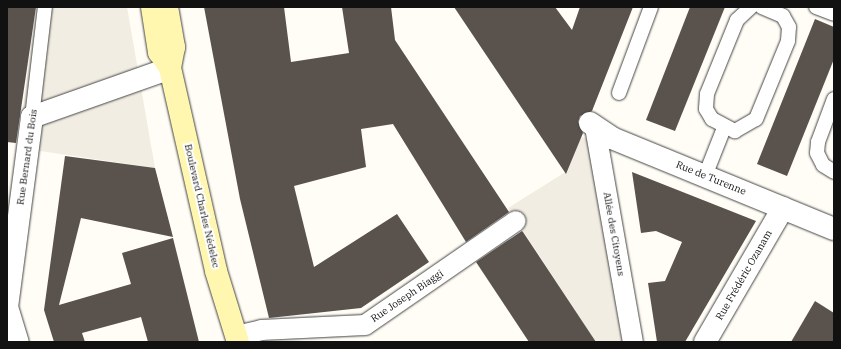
<!DOCTYPE html>
<html>
<head>
<meta charset="utf-8">
<style>
	body { margin:0 }
	#map { position:relative; width:841px; height:349px; overflow:hidden; background:#fffdf5; font-family:"IBM Plex Serif",serif }
	div>[style] { position:absolute }
	.plaza>* { inset:0; background:#f1ede2 }
	.building>* { inset:0; background:#5a524d }
	.roads { filter:drop-shadow(0 0 1px #444) drop-shadow(0 0 1px #444) }
	.service>* { height:14px; margin:-7px; padding:0 7px; transform-origin:7px; border-radius:7px; background:#fff }
	.pedestrian>* { height:20px; margin:-10px; padding:0 10px; transform-origin:10px; border-radius:10px; background:#fff }
	.minor>* { height:22px; margin:-11px; padding:0 11px; transform-origin:11px; border-radius:11px; background:#fff }
	.secondary>* { height:22px; margin:-11px; padding:0 11px; transform-origin:11px; border-radius:11px; background:#fff6b0 }
	span { translate:-50% -50%; white-space:nowrap; text-align:center; line-height:1.15; -webkit-text-stroke:4px #fff; paint-order:stroke }
	.street-label { font-size:10px; color:#111 }
	.frame { position:absolute; inset:0; border:8px solid #111; pointer-events:none }
</style>
</head>
<body>
<div id="map">
	<div class="plaza">
		<i style="clip-path:polygon(36px 7px,127px 7px,155px 168px,27px 149px,33px 109px,23px 108px)"></i>
		<i style="clip-path:polygon(581px 137px,597px 142px,633px 342px,596px 342px,508px 208px,567px 171px)"></i>
	</div>
	<div class="building">
		<i style="clip-path:polygon(7px 7px,36px 7px,16px 143px,7px 142px)"></i>
		<i style="clip-path:polygon(204px 7px,284px 7px,291px 62px,349px 53px,342px 7px,391px 7px,395px 40px,509px 212px,466px 242px,393px 124px,361px 129px,366px 167px,294px 186px,314px 267px,397px 214px,429px 262px,361px 308px,269px 318px,240px 199px)"></i>
		<i style="clip-path:polygon(454px 7px,555px 7px,572px 30px,580px 7px,633px 7px,592px 111px,580px 116px,578px 122px,583px 133px,566px 174px)"></i>
		<i style="clip-path:polygon(690px 7px,725px 7px,675px 131px,646px 120px)"></i>
		<i style="clip-path:polygon(815px 19px,834px 27px,834px 59px,787px 176px,757px 164px)"></i>
		<i style="clip-path:polygon(65px 156px,155px 168px,173px 237px,81px 218px,59px 305px,131px 284px,122px 253px,173px 238px,199px 342px,148px 342px,141px 317px,82px 333px,85px 342px,54px 342px,44px 310px)"></i>
		<i style="clip-path:polygon(632px 172px,756px 221px,685px 342px,657px 342px,648px 283px,665px 281px,682px 242px,656px 231px,641px 233px)"></i>
		<i style="clip-path:polygon(522px 231px,523px 232px,596px 342px,529px 342px,476px 262px)"></i>
		<i style="clip-path:polygon(815px 301px,834px 313px,834px 342px,791px 342px)"></i>
	</div>
	<div class="roads">
		<div class="service">
			<i style="left:751px;top:7px;width:19px;rotate:137deg"></i>
			<i style="left:737px;top:20px;width:80px;rotate:112.1deg"></i>
			<i style="left:707px;top:94px;width:15px;rotate:94deg"></i>
			<i style="left:706px;top:109px;width:12px;rotate:59deg"></i>
			<i style="left:712px;top:119px;width:26px;rotate:28deg"></i>
			<i style="left:735px;top:131px;width:24px;rotate:-30deg"></i>
			<i style="left:756px;top:119px;width:84px;rotate:-67.7deg"></i>
			<i style="left:788px;top:41px;width:14px;rotate:-86deg"></i>
			<i style="left:789px;top:27px;width:13px;rotate:-119deg"></i>
			<i style="left:783px;top:16px;width:23px;rotate:-157deg"></i>
			<i style="left:816px;top:7px;width:19px;rotate:21deg"></i>
			<i style="left:619px;top:93px;width:92px;rotate:-69.6deg"></i>
			<i style="left:834px;top:99px;width:46px;rotate:110.4deg"></i>
			<i style="left:818px;top:142px;width:11px;rotate:95deg"></i>
			<i style="left:817px;top:153px;width:13px;rotate:63deg"></i>
			<i style="left:823px;top:165px;width:13px;rotate:32deg"></i>
			<i style="left:32px;top:117px;width:111px;rotate:-83.3deg"></i>
			<i style="left:705px;top:176px;width:52px;rotate:-68.4deg"></i>
		</div>
		<div class="pedestrian">
			<i style="left:595px;top:127px;width:218px;rotate:80deg"></i>
			<i style="left:236px;top:336px;width:26px;rotate:-13deg"></i>
			<i style="left:261px;top:330px;width:104px;rotate:-2.8deg"></i>
			<i style="left:365px;top:325px;width:183px;rotate:-34.6deg"></i>
		</div>
		<div class="minor">
			<i style="left:590px;top:123px;width:27px;rotate:34deg"></i>
			<i style="left:612px;top:138px;width:240px;rotate:22.3deg"></i>
			<i style="left:7px;top:307px;width:192px;rotate:-82.5deg"></i>
			<i style="left:32px;top:117px;width:146px;rotate:-19.5deg"></i>
			<i style="left:7px;top:307px;width:37px;rotate:73deg"></i>
			<i style="left:705px;top:342px;width:155px;rotate:-59.8deg"></i>
		</div>
		<div class="secondary">
			<i style="left:152px;top:7px;width:46px;rotate:81.2deg"></i>
			<i style="left:159px;top:52px;width:19px;rotate:55deg"></i>
			<i style="left:167px;top:7px;width:41px;rotate:80.1deg"></i>
			<i style="left:174px;top:47px;width:21px;rotate:101deg"></i>
			<i style="left:170px;top:68px;width:208px;rotate:77.2deg"></i>
			<i style="left:216px;top:271px;width:74px;rotate:72.8deg"></i>
		</div>
	</div>
	<div class="street-label">
		<span style="left:27px;top:157px;rotate:-82deg">Rue Bernard du Bois</span>
		<span style="left:711px;top:178px;rotate:22deg">Rue de Turenne</span>
		<span style="left:202px;top:206px;rotate:77deg">Boulevard Charles Nédelec</span>
		<span style="left:614px;top:234px;rotate:80deg">Allée des Citoyens</span>
		<span style="left:744px;top:275px;rotate:-60deg">Rue Frédéric Ozanam</span>
		<span style="left:407px;top:296px;rotate:-34deg">Rue Joseph Biaggi</span>
	</div>
	<div class="frame"></div>
</div>
</body>
</html>
